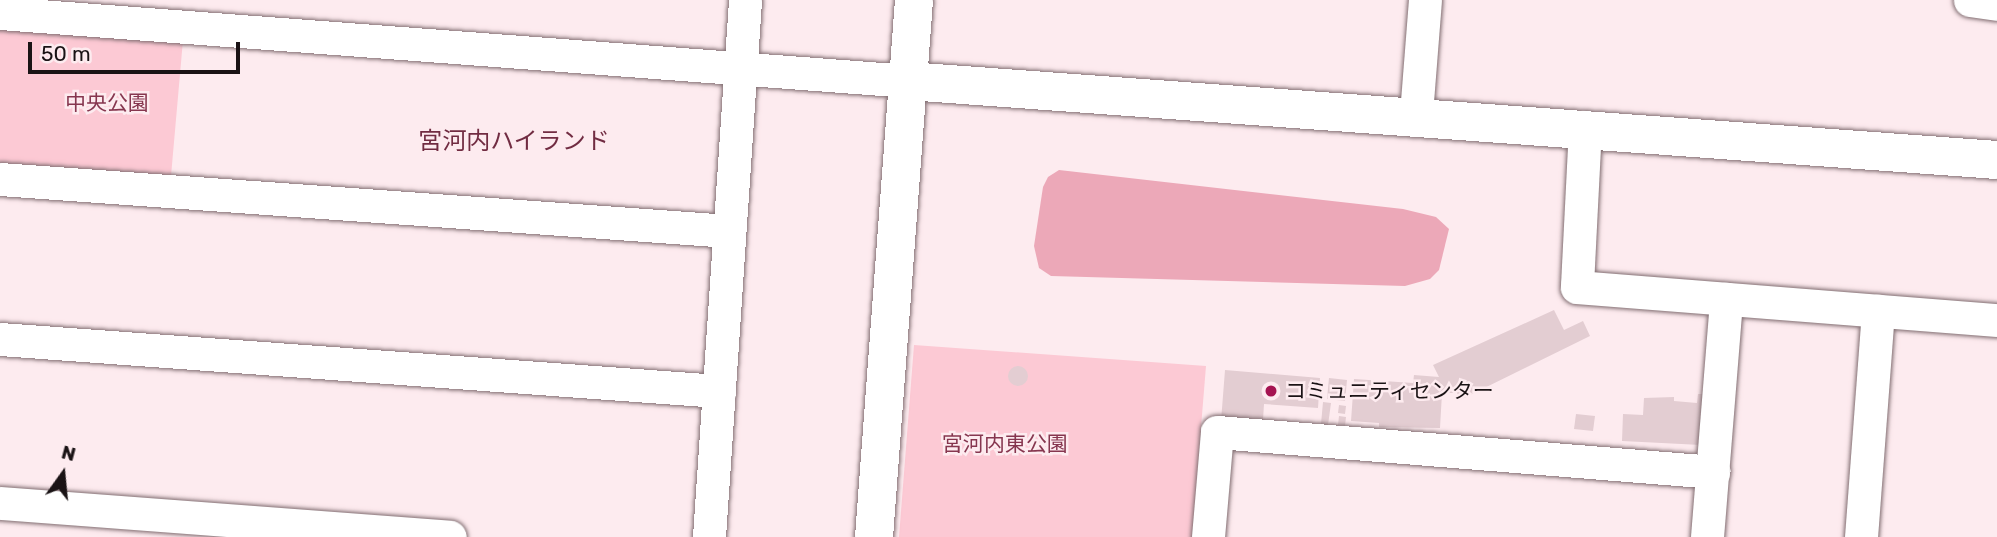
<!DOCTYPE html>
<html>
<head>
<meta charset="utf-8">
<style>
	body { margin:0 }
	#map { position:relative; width:1997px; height:537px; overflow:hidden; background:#fdebef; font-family:Rubik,"Noto Sans JP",sans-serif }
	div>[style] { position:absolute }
	.green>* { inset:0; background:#fcc9d4 }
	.water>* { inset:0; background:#eca8b8 }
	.building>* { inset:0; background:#e3cdd2 }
	.round { border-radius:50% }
	.roads { filter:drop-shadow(0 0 2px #826e72) drop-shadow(0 0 2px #826e72) }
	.street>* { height:33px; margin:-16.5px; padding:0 16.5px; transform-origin:16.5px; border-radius:16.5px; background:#fff }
	.secondary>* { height:38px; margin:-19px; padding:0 19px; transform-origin:19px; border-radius:19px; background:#fff }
	.dots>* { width:19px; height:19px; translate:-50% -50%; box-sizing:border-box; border:4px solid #fdebef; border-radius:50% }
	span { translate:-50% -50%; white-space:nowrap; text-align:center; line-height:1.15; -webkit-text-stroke:5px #fdebef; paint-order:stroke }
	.park-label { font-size:21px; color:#86364f }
	.poi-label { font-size:21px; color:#1a1315 }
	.left { translate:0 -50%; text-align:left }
	.quarter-label { font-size:24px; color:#712c42 }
	.north { position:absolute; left:28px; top:439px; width:70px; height:70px; -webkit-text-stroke:5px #fdebef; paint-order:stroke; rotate:15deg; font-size:19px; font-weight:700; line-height:28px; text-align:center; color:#1a1315 }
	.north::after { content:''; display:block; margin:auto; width:24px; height:32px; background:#1a1315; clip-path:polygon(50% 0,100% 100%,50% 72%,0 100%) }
	.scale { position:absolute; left:28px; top:42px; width:212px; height:32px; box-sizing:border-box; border:4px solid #1a1315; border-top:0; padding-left:9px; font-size:21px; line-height:24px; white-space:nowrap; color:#1a1315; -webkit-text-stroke:5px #fdebef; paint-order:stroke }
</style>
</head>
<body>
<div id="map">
	<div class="green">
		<i style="clip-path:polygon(0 27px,183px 40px,171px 176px,0 163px)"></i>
		<i style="clip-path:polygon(914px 345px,1206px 366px,1192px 537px,899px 537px)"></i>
	</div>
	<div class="water">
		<i style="clip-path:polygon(1059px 170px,1403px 209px,1436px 217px,1449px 229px,1439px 270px,1430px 279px,1405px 286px,1051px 276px,1039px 268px,1034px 246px,1043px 187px,1048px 177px)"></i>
	</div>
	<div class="building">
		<i style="clip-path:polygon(1554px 310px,1564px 330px,1583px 321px,1590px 336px,1460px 400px,1457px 393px,1442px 393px,1440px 428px,1379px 427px,1379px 423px,1351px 421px,1354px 379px,1413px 383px,1414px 375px,1439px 377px,1433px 365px)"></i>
		<i class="round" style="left:1008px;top:366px;width:20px;height:20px"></i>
		<i style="clip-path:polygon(1225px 370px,1320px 378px,1318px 408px,1264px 404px,1263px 420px,1221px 421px)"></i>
		<i style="clip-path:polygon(1329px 378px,1347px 380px,1345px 401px,1327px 399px)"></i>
		<i style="clip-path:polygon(1698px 394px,1704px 394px,1701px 445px,1622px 441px,1623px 414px,1643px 415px,1644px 398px,1674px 397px,1674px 401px,1697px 403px)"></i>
		<i style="clip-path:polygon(1323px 402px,1331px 403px,1328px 425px,1321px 424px)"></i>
		<i style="clip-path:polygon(1339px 405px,1346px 406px,1345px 414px,1338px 413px)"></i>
		<i style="clip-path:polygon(1576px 414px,1595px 416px,1593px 431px,1574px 429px)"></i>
		<i style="clip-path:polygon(1339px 416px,1346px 417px,1345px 426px,1338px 425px)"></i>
	</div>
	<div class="roads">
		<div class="street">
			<i style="left:1970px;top:0;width:27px;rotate:8deg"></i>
			<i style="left:0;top:13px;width:911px;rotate:4.28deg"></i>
			<i style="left:1416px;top:114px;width:114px;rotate:-85.5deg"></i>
			<i style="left:1585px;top:127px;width:160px;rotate:92.9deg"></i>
			<i style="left:1577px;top:287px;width:421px;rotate:4.5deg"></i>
			<i style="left:0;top:179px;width:731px;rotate:4.08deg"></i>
			<i style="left:0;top:339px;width:721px;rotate:4.14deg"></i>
			<i style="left:0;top:503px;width:451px;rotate:4.3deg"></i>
			<i style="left:709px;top:537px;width:538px;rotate:-86.16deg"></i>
			<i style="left:1208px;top:537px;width:105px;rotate:-85.1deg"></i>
			<i style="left:1217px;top:432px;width:498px;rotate:4.6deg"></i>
			<i style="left:1707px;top:537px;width:239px;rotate:-85.4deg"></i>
			<i style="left:1861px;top:537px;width:227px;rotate:-85.7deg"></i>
		</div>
		<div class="secondary">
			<i style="left:908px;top:81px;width:1092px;rotate:4.15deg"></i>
			<i style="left:874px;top:537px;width:538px;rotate:-85.74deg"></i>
		</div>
	</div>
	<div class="dots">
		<i style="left:1271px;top:391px;background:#a51351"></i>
	</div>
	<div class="park-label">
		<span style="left:107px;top:103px">中央公園</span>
		<span style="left:1005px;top:444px">宮河内東公園</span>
	</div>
	<div class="poi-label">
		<span class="left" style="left:1285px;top:391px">コミュニティセンター</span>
	</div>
	<div class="quarter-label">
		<span style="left:514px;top:142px">宮河内ハイランド</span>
	</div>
	<div class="north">N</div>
	<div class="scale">50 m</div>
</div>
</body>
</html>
